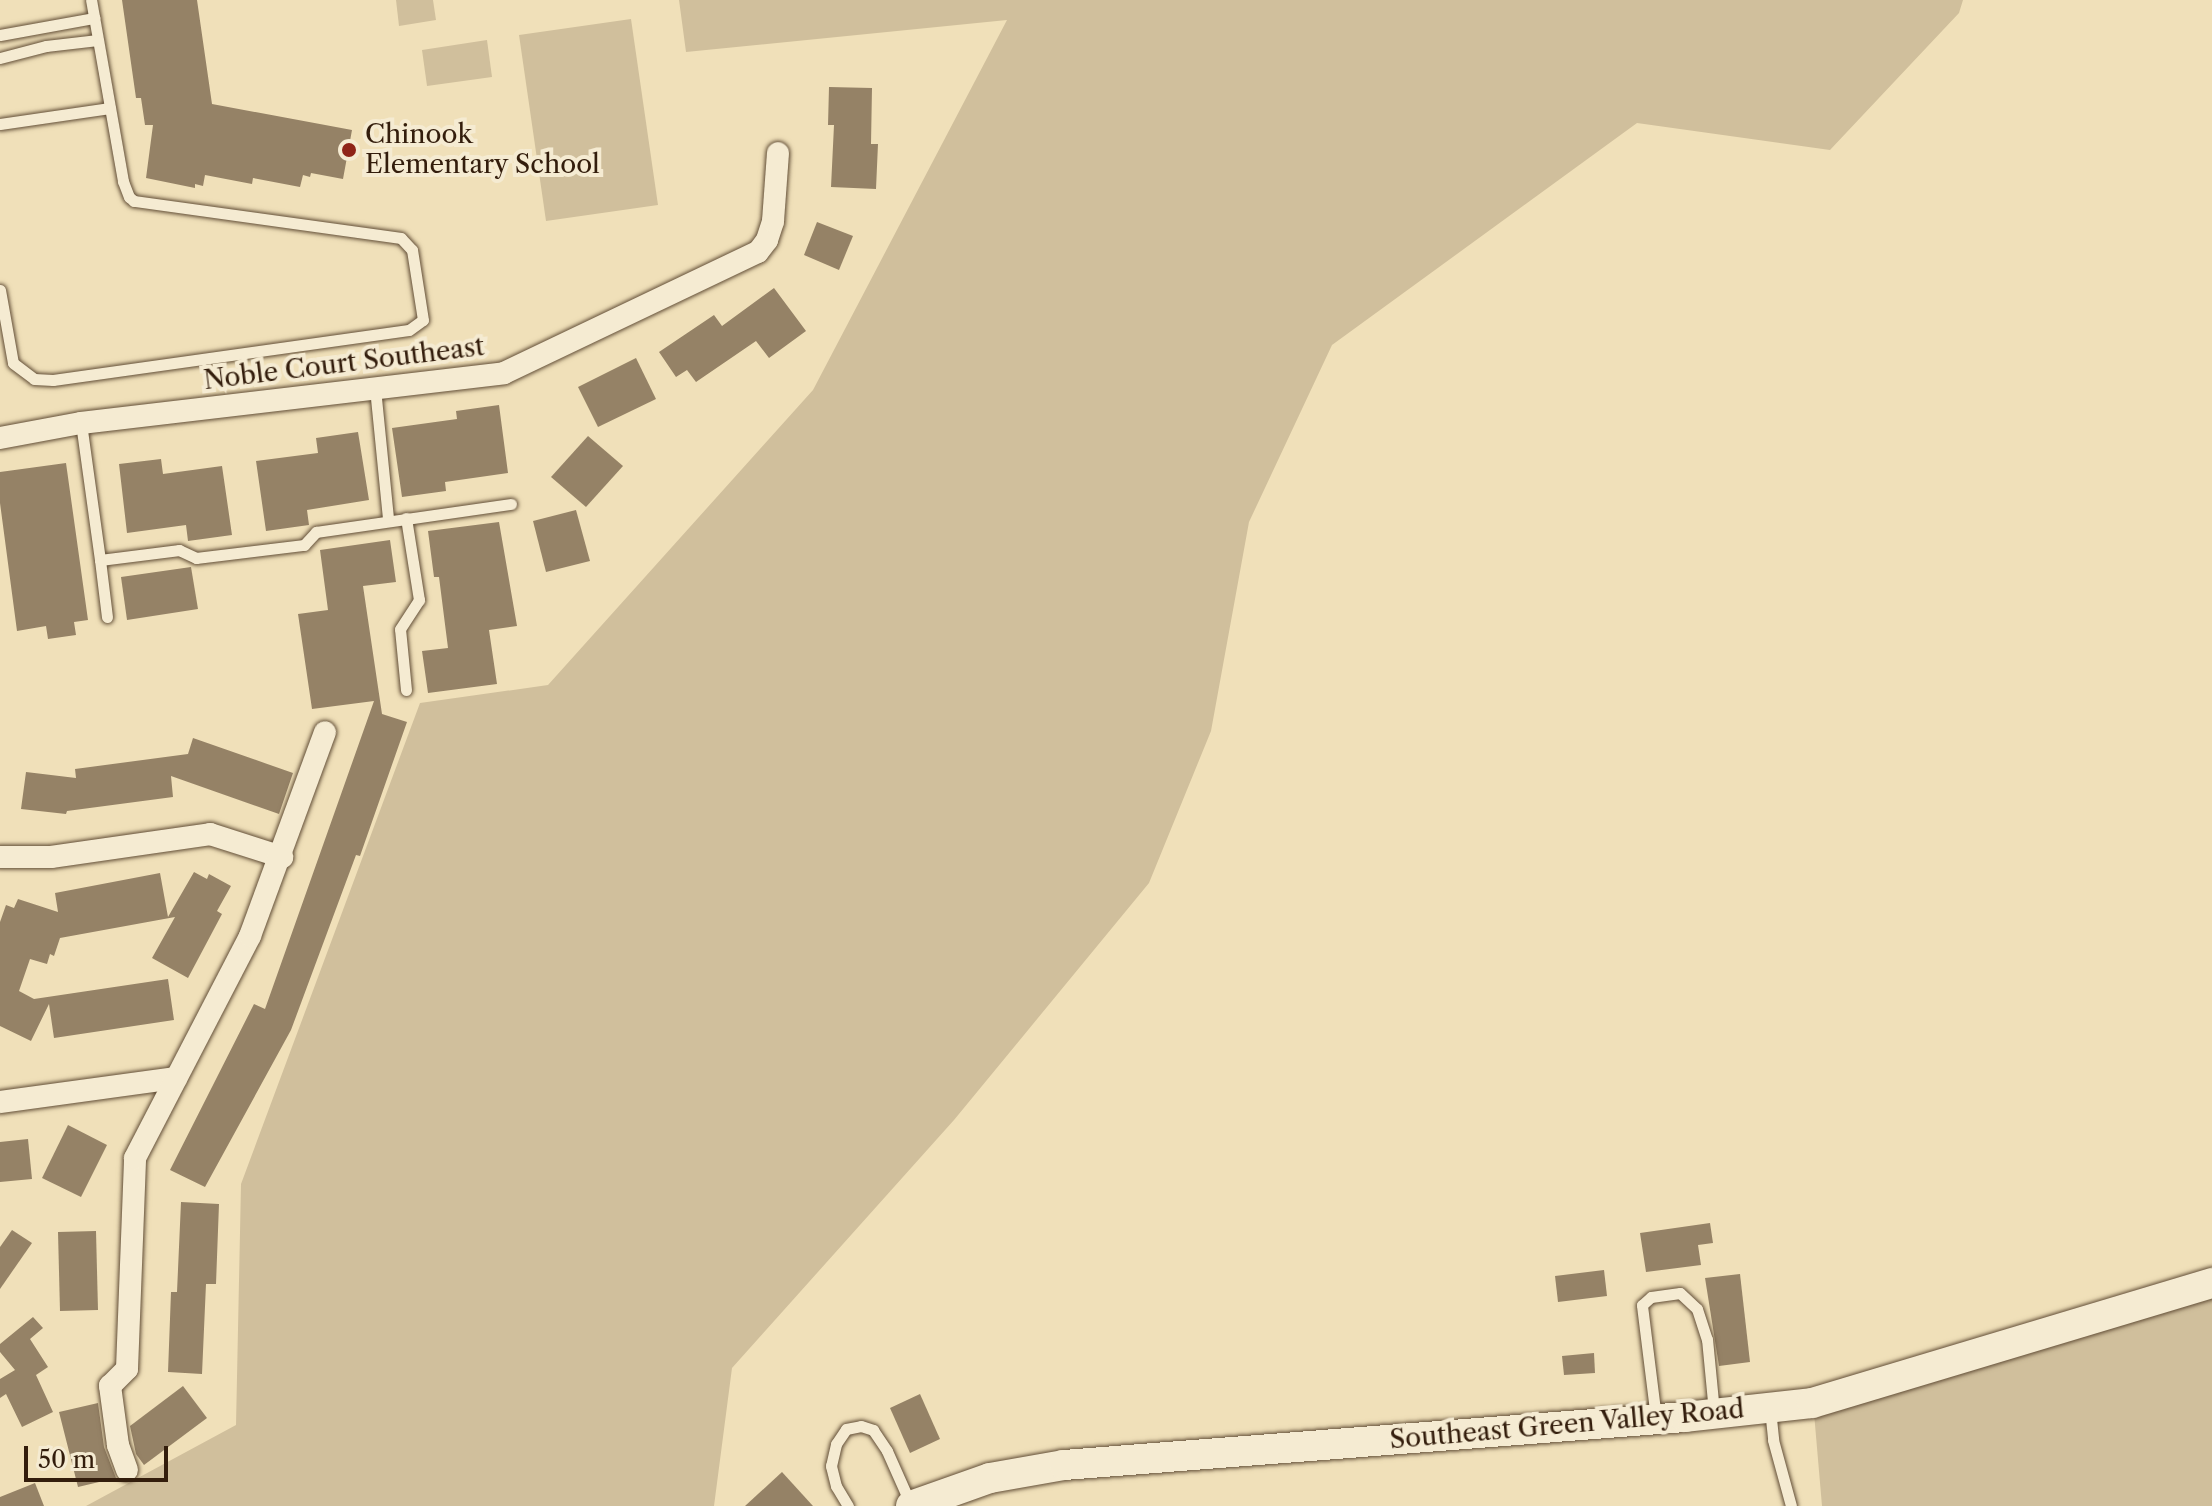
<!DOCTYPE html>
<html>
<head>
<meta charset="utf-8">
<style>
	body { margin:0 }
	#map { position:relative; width:2212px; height:1506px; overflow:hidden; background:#f0e0b9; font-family:"Libre Caslon Text",serif }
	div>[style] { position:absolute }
	.green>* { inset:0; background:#d0bf9c }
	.building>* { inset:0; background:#958266 }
	.roads { filter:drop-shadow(0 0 2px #624e37) drop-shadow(0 0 2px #624e37) }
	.lane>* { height:11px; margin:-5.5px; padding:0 5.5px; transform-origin:5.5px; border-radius:5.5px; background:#f5ebd2 }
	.street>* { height:22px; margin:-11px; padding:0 11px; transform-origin:11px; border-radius:11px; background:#f5ebd2 }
	.secondary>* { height:30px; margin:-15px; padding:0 15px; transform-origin:15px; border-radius:15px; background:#f5ebd2 }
	.dots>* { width:22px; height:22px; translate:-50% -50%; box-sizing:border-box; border:4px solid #f5ebd2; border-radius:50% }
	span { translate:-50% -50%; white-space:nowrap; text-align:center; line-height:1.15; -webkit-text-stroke:8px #f5ebd2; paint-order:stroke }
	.poi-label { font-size:26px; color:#331d0c }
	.left { translate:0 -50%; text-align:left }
	.street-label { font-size:26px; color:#331d0c }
	.scale { position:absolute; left:24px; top:1446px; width:144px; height:36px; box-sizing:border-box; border:4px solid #331d0c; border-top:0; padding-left:10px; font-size:24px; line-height:28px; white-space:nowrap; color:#331d0c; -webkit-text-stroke:6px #f5ebd2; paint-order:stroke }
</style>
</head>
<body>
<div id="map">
	<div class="green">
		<i style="clip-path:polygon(396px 0,433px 0,436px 20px,399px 26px)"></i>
		<i style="clip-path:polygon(679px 0,1963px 0,1959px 13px,1830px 150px,1637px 123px,1332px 345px,1249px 522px,1211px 731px,1149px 883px,954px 1120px,732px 1368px,714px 1506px,86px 1506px,236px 1425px,241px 1184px,420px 703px,548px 685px,813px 390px,1007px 20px,686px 52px)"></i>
		<i style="clip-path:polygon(631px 19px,658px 205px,546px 221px,519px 35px)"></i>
		<i style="clip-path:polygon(487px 40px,492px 77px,427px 86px,422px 50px)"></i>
		<i style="clip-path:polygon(2212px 1292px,2212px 1506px,1822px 1506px,1814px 1413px)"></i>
	</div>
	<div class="building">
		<i style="clip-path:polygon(122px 0,197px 0,212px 104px,352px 130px,343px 179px,311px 173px,310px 177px,303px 175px,300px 187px,253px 178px,252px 184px,205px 175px,203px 186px,195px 184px,195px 188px,146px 178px,153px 125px,145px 125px,141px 98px,136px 98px)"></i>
		<i style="clip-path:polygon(829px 87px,872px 88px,871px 144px,878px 144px,876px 189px,831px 187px,834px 125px,828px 125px)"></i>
		<i style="clip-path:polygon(817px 222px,853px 236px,839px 270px,804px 255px)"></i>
		<i style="clip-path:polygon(774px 288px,806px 331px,769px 358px,756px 341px,696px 382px,687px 370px,676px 377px,659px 352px,714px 315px,722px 326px)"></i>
		<i style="clip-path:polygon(636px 358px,656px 399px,598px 427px,578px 387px)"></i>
		<i style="clip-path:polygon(499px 405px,508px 473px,445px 482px,446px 491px,402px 497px,392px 428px,457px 419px,456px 411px)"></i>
		<i style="clip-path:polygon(358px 432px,369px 500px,307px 510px,309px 525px,266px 531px,256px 461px,318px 453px,316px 438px)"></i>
		<i style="clip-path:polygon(588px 436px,623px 466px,586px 507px,551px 477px)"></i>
		<i style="clip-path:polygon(161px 459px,163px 474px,222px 466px,232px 535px,188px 541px,186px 525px,127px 533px,119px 464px)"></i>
		<i style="clip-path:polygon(66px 463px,88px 620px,74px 622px,76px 635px,48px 639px,46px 626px,17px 631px,0 503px,0 472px)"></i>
		<i style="clip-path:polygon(576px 510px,590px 561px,546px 572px,533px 521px)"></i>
		<i style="clip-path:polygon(499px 522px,517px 626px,489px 630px,497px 684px,428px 693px,422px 651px,448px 648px,439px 577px,434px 577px,428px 531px)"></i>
		<i style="clip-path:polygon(390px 540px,396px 582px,363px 586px,382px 714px,407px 722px,360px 856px,356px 855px,291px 1030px,205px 1187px,170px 1170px,254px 1004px,265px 1009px,374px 701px,312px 709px,298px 614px,328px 610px,320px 550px)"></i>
		<i style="clip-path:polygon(191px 567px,198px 609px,127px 620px,121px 577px)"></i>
		<i style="clip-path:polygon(193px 738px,293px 773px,279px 814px,171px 776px,173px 797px,67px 811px,66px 814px,21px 809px,26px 772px,76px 778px,75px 769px,188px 754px)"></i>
		<i style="clip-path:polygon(194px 872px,207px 879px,209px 874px,231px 886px,217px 911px,222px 914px,188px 978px,152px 958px,175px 917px,60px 938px,54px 956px,50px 954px,47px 964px,30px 959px,19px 991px,34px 999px,168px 979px,174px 1020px,54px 1038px,49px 1004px,31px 1041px,0 1026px,0 922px,6px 905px,14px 908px,18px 899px,58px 912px,55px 893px,160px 873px,168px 917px)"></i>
		<i style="clip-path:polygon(68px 1125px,107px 1145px,81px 1197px,42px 1178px)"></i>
		<i style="clip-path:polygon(28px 1139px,32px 1179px,0 1182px,0 1142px)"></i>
		<i style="clip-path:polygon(181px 1202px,219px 1204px,216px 1284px,206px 1284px,202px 1374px,168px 1372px,171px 1292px,177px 1292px)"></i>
		<i style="clip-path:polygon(1710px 1223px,1713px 1243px,1698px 1245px,1701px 1265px,1646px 1272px,1640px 1233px)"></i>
		<i style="clip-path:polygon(12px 1230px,32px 1243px,0 1289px,0 1247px)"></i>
		<i style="clip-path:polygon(96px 1231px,98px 1310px,60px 1311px,58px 1232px)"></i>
		<i style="clip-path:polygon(1604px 1270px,1607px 1296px,1558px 1302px,1555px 1276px)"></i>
		<i style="clip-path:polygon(1740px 1274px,1750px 1362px,1719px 1366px,1705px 1278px)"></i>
		<i style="clip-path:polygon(33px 1317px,43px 1328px,30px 1339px,48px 1367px,36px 1375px,53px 1412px,22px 1427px,6px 1394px,0 1398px,0 1379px,15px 1370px,0 1352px,0 1344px)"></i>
		<i style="clip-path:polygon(1594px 1353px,1595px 1373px,1564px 1375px,1562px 1356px)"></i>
		<i style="clip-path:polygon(183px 1386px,207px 1418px,144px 1465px,136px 1454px,130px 1426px)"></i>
		<i style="clip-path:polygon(920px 1394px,940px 1439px,910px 1453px,890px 1408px)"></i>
		<i style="clip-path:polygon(98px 1403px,104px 1447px,116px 1478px,78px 1487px,59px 1412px)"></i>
		<i style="clip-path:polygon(782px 1472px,813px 1506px,745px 1506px)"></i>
		<i style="clip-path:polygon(35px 1483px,44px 1506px,0 1506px,0 1497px)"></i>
	</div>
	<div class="roads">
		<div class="lane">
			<i style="left:0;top:35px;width:96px;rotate:-10.3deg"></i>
			<i style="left:0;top:58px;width:48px;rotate:-14.6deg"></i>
			<i style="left:46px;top:46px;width:52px;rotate:-6.6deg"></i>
			<i style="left:0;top:124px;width:111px;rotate:-8.3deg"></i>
			<i style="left:0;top:290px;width:74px;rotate:79.9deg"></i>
			<i style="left:13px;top:363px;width:26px;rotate:37deg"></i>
			<i style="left:34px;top:379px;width:19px;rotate:3deg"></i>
			<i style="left:53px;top:380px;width:359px;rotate:-8deg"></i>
			<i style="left:409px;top:330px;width:17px;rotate:-36deg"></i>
			<i style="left:423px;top:320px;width:71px;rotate:-98.9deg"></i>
			<i style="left:412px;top:250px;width:16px;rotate:-133deg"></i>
			<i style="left:401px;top:238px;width:270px;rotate:-172.1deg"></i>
			<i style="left:134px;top:201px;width:6px;rotate:-141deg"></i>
			<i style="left:129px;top:197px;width:17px;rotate:-111deg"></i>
			<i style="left:123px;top:181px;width:184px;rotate:-100deg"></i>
			<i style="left:375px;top:388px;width:132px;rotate:84.3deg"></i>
			<i style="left:81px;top:423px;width:138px;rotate:82.1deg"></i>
			<i style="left:107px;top:617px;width:57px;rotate:-97deg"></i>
			<i style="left:100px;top:560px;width:80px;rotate:-7.2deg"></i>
			<i style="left:179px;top:550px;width:19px;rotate:25deg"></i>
			<i style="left:196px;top:558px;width:109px;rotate:-6.9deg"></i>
			<i style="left:304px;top:545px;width:18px;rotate:-47deg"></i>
			<i style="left:316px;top:532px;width:197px;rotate:-8.2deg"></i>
			<i style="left:406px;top:690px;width:61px;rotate:-95.6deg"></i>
			<i style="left:400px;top:629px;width:35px;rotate:-57deg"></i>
			<i style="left:419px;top:600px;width:83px;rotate:-99deg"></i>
			<i style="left:1770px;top:1409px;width:31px;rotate:84deg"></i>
			<i style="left:1773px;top:1440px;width:68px;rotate:74.7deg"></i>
			<i style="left:1656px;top:1418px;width:114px;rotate:-97.1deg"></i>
			<i style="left:1642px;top:1305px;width:12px;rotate:-42deg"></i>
			<i style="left:1651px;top:1297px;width:29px;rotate:-8deg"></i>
			<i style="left:1680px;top:1293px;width:23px;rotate:43deg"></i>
			<i style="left:1697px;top:1309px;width:32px;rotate:72deg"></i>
			<i style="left:1707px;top:1339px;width:73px;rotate:84.5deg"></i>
			<i style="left:848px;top:1506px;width:23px;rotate:-121deg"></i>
			<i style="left:836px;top:1486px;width:21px;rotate:-104deg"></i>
			<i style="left:831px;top:1466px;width:23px;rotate:-77deg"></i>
			<i style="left:836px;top:1444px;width:18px;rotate:-56deg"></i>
			<i style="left:846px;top:1429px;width:15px;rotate:-11deg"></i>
			<i style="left:861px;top:1426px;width:13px;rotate:18deg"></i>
			<i style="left:873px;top:1430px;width:25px;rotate:56deg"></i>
			<i style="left:887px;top:1451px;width:59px;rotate:66deg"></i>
		</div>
		<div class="street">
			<i style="left:0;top:438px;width:82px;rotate:-10.5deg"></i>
			<i style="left:81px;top:423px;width:426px;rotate:-6.7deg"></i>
			<i style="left:504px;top:373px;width:281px;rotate:-25.5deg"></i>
			<i style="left:758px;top:252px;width:15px;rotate:-53deg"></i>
			<i style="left:767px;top:240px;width:20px;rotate:-72deg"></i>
			<i style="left:773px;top:221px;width:68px;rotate:-85.8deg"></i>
			<i style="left:0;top:857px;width:51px"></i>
			<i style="left:51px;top:857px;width:161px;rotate:-8.2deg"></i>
			<i style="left:210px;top:834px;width:76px;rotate:17.7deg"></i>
			<i style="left:0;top:1102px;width:178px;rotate:-7.8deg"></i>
			<i style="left:127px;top:1470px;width:27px;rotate:-110deg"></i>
			<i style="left:118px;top:1445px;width:60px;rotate:-97.7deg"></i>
			<i style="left:110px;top:1386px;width:24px;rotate:-45deg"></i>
			<i style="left:127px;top:1369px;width:211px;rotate:-87.8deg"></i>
			<i style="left:135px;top:1158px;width:250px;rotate:-62.6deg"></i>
			<i style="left:250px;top:936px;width:217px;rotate:-69.8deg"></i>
		</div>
		<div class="secondary">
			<i style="left:911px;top:1506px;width:84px;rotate:-19.5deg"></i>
			<i style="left:990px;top:1478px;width:75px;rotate:-10deg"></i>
			<i style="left:1064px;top:1465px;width:623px;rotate:-4.42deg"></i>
			<i style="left:1685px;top:1417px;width:128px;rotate:-6.3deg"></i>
			<i style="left:1812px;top:1403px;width:418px;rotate:-16.7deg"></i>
		</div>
	</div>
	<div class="dots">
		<i style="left:349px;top:150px;background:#8f2418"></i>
	</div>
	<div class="poi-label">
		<span class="left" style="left:365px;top:150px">Chinook<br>Elementary School</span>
	</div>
	<div class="street-label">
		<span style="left:344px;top:364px;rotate:-7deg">Noble Court Southeast</span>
		<span style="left:1567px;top:1425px;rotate:-5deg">Southeast Green Valley Road</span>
	</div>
	<div class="scale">50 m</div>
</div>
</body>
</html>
